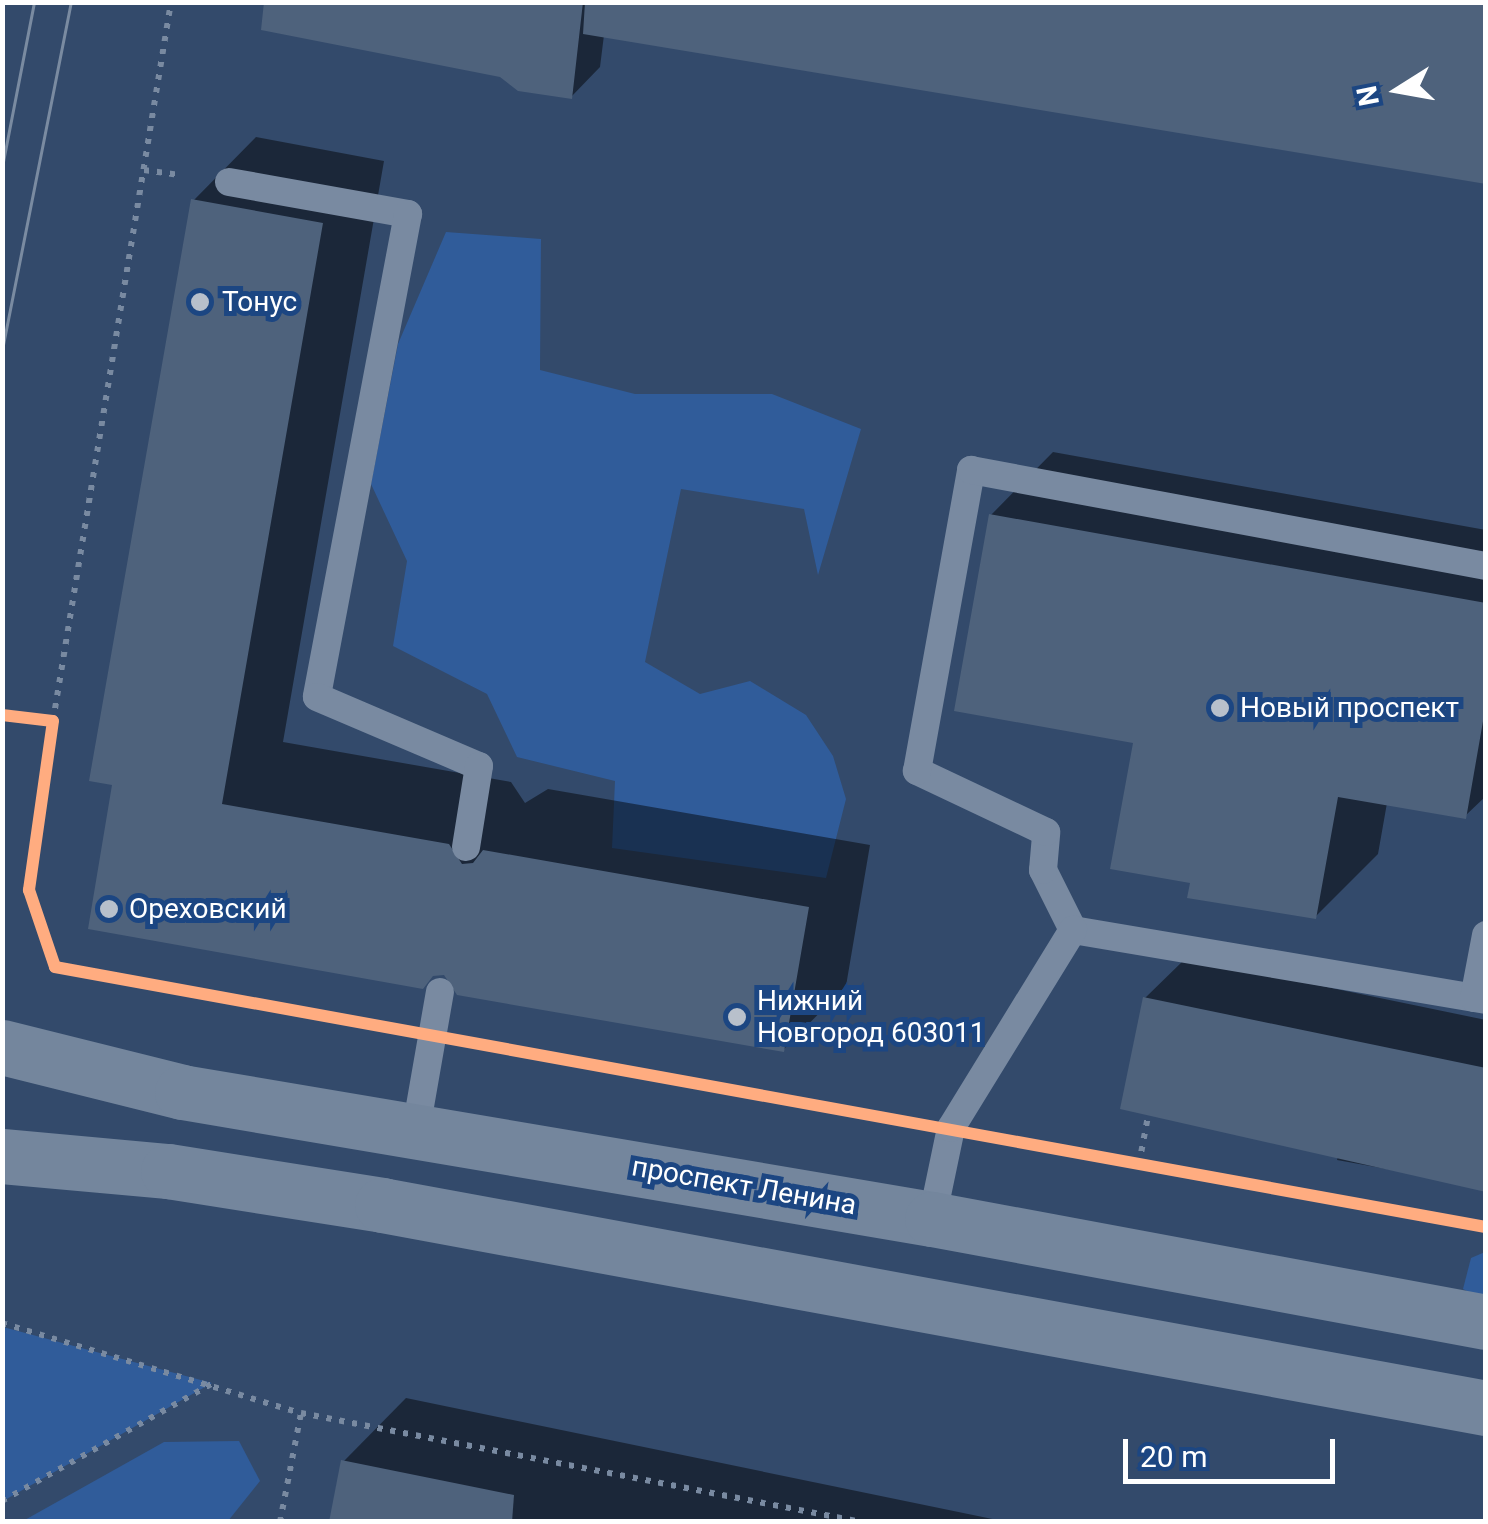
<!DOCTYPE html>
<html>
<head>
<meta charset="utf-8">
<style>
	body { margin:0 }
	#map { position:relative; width:1488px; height:1524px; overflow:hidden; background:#334a6b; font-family:Roboto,sans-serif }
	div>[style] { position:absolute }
	.green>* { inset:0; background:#305c9a }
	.shadow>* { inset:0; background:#0007 }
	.building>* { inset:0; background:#4e627c }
	.path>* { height:6px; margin-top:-3px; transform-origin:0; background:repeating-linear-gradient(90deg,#798aa1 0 5px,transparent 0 13px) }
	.service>* { height:28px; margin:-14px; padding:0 14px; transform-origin:14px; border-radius:14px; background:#798aa1 }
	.secondary>* { height:55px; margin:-27.5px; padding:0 27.5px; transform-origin:27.5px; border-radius:27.5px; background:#74869d }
	.tram>* { height:2.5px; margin:-1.25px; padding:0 1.25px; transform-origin:1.25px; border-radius:1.25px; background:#7a8ba1 }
	.cycleway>* { height:12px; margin:-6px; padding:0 6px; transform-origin:6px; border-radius:6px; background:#ffac80 }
	.dots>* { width:28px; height:28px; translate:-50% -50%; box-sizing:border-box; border:5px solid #1c4682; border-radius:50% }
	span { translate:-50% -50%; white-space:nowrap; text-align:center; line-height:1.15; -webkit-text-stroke:10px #1c4682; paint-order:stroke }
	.poi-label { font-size:28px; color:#fff }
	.left { translate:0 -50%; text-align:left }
	.street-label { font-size:28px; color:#fff }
	.frame { position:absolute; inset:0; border:5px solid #fff; pointer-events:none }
	.north { position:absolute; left:1348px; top:40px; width:100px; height:100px; -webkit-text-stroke:8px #1c4682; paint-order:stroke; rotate:259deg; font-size:28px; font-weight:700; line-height:40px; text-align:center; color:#fff }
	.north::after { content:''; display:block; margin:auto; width:35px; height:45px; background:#fff; clip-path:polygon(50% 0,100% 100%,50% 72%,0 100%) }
	.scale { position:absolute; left:1123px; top:1439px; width:212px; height:45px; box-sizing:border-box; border:5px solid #fff; border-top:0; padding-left:12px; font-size:30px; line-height:35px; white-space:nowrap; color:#fff; -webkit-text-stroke:8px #1c4682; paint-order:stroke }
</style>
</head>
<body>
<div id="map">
	<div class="green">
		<i style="clip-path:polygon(446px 232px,541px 239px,540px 370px,635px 394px,772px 394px,861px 429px,818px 575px,804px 509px,681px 489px,645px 662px,700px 694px,750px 681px,806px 715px,833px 756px,846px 799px,826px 878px,612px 848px,615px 781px,517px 757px,487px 694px,393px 646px,407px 561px,371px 484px,398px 344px)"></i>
		<i style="clip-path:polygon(1485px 1252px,1485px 1300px,1463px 1289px,1471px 1258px)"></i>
		<i style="clip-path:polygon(3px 1327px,212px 1383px,3px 1501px)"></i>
		<i style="clip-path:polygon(239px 1441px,260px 1481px,228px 1521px,23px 1521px,164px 1442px)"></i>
	</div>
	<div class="shadow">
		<i style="clip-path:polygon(291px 2px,1486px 2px,604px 35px,600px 67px,571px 97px)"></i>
		<i style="clip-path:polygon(256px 137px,384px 161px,283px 742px,511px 782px,525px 803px,548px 789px,870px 845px,846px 986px,784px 1049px,115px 783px,194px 200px)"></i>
		<i style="clip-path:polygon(1053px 452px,1486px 530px,1486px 796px,1465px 816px,1387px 803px,1378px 854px,1315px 917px,1193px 881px,1136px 741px,991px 515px)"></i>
		<i style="clip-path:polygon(1186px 958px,1486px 1020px,1486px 1187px,1337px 1160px,1339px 1152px,1145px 998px)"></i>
		<i style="clip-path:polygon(406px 1398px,1007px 1522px,331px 1522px,344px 1461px)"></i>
	</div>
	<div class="building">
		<i style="clip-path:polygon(264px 2px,583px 2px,572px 99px,518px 91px,500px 77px,261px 30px)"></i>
		<i style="clip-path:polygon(585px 2px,1486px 2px,1486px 184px,583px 34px)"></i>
		<i style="clip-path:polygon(191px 199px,323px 223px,222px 804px,449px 844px,462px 864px,473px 863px,483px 850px,809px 907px,784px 1052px,457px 995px,444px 975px,433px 976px,423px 989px,88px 929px,112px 785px,89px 781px)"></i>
		<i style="clip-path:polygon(989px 514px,1486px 603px,1486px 704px,1466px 819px,1338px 797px,1316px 919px,1187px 898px,1190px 883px,1110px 869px,1133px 743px,954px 711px)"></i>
		<i style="clip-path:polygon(1143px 997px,1486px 1068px,1486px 1192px,1120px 1109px)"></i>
		<i style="clip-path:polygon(341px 1460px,514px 1495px,512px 1522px,329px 1522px)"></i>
	</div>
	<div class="path">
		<i style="left:144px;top:170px;width:34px;rotate:8deg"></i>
		<i style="left:53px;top:721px;width:729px;rotate:-80.68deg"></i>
		<i style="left:1139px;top:1164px;width:49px;rotate:-79.4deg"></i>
		<i style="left:2px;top:1323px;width:312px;rotate:16.8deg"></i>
		<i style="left:301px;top:1413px;width:571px;rotate:11.01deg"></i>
		<i style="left:2px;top:1501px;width:240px;rotate:-29.2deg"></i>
		<i style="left:280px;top:1522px;width:111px;rotate:-79.1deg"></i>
	</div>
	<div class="service">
		<i style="left:229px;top:182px;width:182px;rotate:10.1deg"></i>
		<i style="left:408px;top:214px;width:491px;rotate:100.7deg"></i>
		<i style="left:317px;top:697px;width:176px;rotate:23.1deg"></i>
		<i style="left:479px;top:766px;width:82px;rotate:99.1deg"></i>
		<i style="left:1073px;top:930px;width:67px;rotate:-116.6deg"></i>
		<i style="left:1043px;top:870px;width:38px;rotate:-85deg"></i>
		<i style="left:1046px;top:832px;width:143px;rotate:-154.7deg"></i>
		<i style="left:917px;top:771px;width:306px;rotate:-79.8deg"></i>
		<i style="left:971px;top:470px;width:524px;rotate:10.56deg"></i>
		<i style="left:1073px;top:930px;width:419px;rotate:9.6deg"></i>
		<i style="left:1474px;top:998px;width:64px;rotate:-79.2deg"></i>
		<i style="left:416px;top:1129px;width:139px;rotate:-80.1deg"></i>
		<i style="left:932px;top:1219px;width:93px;rotate:-78.2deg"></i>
		<i style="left:951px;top:1128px;width:233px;rotate:-58.4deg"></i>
	</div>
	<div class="secondary">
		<i style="left:2px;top:1047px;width:186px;rotate:14deg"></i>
		<i style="left:182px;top:1092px;width:761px;rotate:9.61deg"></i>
		<i style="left:932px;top:1219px;width:563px;rotate:10.53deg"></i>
		<i style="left:2px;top:1156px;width:167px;rotate:5.2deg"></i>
		<i style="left:168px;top:1171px;width:217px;rotate:9deg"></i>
		<i style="left:382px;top:1205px;width:1123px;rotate:10.42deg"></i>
	</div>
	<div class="tram">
		<i style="left:2px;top:167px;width:168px;rotate:-79deg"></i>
		<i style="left:2px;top:350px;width:355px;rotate:-78.8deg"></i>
	</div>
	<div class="cycleway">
		<i style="left:2px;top:715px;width:51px;rotate:6.7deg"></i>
		<i style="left:53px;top:721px;width:171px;rotate:98.1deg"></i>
		<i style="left:29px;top:890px;width:81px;rotate:71.3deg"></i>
		<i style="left:55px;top:967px;width:1454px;rotate:10.3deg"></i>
	</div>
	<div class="dots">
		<i style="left:200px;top:302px;background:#b8c0cb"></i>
		<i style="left:1220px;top:708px;background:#b8c0cb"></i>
		<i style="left:109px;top:909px;background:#b8c0cb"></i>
		<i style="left:737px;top:1017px;background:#b8c0cb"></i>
	</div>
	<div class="poi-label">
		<span class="left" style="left:222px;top:302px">Тонус</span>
		<span class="left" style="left:1240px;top:708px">Новый проспект</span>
		<span class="left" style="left:129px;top:909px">Ореховский</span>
		<span class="left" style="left:757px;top:1017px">Нижний<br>Новгород 603011</span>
	</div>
	<div class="street-label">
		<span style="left:744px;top:1186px;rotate:10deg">проспект Ленина</span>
	</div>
	<div class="frame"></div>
	<div class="north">N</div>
	<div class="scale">20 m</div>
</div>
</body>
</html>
